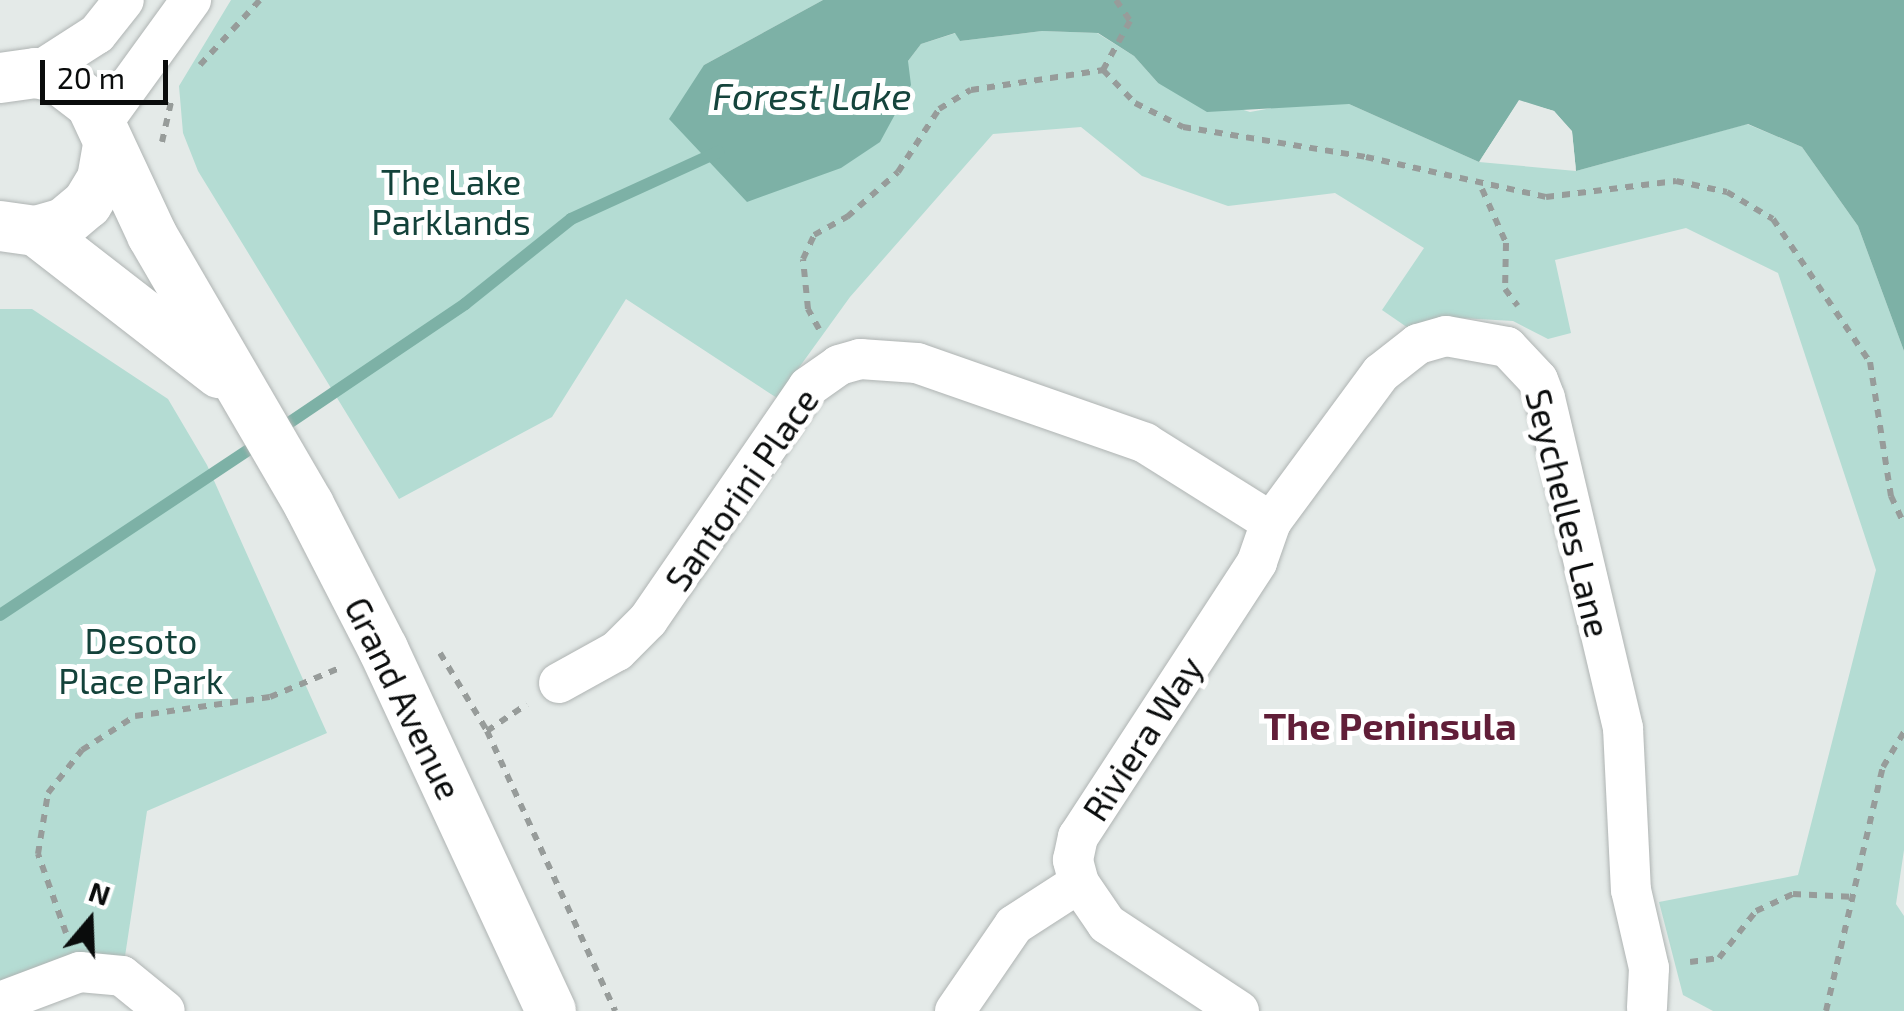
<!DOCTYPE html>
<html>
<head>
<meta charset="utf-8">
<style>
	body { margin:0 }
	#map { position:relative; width:1904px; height:1011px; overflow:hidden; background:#e4eae8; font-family:"Exo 2",sans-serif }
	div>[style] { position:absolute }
	.green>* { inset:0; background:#b4dcd3 }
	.water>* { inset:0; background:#7db1a6 }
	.pier>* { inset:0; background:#e4eae8 }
	.stream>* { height:12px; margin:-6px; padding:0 6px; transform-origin:6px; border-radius:6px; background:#7db1a6 }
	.path>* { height:6px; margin-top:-3px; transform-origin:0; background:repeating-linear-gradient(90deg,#979c9a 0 8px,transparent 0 16px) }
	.roads { filter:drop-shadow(0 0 2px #afb4b3) drop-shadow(0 0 2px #afb4b3) }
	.minor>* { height:40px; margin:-20px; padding:0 20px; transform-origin:20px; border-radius:20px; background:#fff }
	.tertiary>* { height:50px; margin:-25px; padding:0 25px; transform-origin:25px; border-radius:25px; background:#fff }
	span { translate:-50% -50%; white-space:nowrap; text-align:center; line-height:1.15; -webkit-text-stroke:10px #fff; paint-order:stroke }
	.park-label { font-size:35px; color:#13423a }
	.street-label { font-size:35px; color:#0a0c0c }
	.water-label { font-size:38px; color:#15443c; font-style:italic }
	.neighbourhood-label { font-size:38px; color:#611e38; font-weight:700 }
	.north { position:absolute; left:40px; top:871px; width:100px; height:100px; -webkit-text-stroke:8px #fff; paint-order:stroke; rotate:19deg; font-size:28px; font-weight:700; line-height:40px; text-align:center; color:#0a0c0c }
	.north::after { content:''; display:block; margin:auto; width:35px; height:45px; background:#0a0c0c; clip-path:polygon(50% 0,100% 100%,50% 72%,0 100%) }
	.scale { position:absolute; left:40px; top:60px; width:128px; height:45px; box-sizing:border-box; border:5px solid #0a0c0c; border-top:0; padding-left:12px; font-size:30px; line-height:35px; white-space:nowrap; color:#0a0c0c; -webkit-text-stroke:8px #fff; paint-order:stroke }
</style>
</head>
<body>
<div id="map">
	<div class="green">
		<i style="clip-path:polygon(231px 0,823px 0,704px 65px,908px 61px,921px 44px,956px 33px,960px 41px,1042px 31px,1097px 33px,1134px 56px,1158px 83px,1250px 112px,1305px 102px,1349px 104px,1479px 162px,1576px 171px,1747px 124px,1802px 147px,1858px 226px,1904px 351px,1904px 850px,1896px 904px,1904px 916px,1904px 1011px,1713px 1011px,1683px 995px,1659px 902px,1798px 875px,1876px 570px,1778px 273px,1686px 228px,1555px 260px,1571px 333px,1548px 339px,1513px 321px,1461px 318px,1414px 332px,1382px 310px,1424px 248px,1335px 193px,1228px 206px,1142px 176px,1081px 127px,993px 134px,850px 297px,777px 398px,626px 299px,552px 417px,399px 499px,198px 171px,183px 133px,179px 86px)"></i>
		<i style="clip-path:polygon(0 309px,32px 309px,168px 399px,207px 465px,327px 733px,147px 811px,122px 976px,0 1002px)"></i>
	</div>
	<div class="water">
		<i style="clip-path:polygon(823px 0,1904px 0,1904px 351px,1858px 226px,1802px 147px,1748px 124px,1576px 171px,1572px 131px,1554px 111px,1519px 101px,1479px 162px,1349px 104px,1207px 112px,1158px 83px,1134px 56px,1098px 33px,1042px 31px,960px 41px,955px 33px,921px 44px,908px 61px,911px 85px,880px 142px,841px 168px,747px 202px,669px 119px,704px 65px)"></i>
	</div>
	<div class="pier">
		<i style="clip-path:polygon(1519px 100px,1554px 111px,1572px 132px,1576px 171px,1567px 134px,1551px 115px,1521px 106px,1479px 162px)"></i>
	</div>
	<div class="stream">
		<i style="left:277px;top:431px;width:227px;rotate:-34deg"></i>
		<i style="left:465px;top:304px;width:136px;rotate:-38.7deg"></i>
		<i style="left:571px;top:219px;width:162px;rotate:-24.5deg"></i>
		<i style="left:0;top:615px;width:312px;rotate:-33.6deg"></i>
	</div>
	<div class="path">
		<i style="left:1116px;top:0;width:25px;rotate:56deg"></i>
		<i style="left:1130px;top:21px;width:56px;rotate:118.9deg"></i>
		<i style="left:1103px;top:70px;width:46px;rotate:45.9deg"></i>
		<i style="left:1135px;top:103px;width:54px;rotate:26.6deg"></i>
		<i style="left:1183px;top:127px;width:185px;rotate:9.3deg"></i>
		<i style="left:1366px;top:157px;width:184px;rotate:12.5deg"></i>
		<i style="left:1546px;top:197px;width:131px;rotate:-7deg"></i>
		<i style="left:1676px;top:181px;width:52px;rotate:12.2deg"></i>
		<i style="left:1727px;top:192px;width:53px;rotate:30.4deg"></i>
		<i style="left:1773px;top:219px;width:173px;rotate:55.9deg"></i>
		<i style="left:1870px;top:362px;width:136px;rotate:81.1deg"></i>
		<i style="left:1891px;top:496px;width:31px;rotate:65deg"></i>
		<i style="left:200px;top:65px;width:88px;rotate:-47.3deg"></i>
		<i style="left:162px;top:142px;width:41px;rotate:-77.3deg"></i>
		<i style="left:1482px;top:189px;width:59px;rotate:66deg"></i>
		<i style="left:1506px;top:243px;width:46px;rotate:91.2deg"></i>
		<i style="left:1505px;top:289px;width:21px;rotate:53deg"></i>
		<i style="left:819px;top:329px;width:23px;rotate:-119deg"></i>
		<i style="left:808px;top:309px;width:50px;rotate:-95.7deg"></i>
		<i style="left:803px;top:259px;width:26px;rotate:-65deg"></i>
		<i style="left:814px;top:235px;width:38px;rotate:-29deg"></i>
		<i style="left:847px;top:217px;width:68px;rotate:-41.4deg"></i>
		<i style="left:898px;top:172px;width:75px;rotate:-56.9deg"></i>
		<i style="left:939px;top:109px;width:37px;rotate:-31deg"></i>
		<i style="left:971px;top:90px;width:134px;rotate:-8.6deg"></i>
		<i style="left:440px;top:653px;width:91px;rotate:58.9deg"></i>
		<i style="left:487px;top:731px;width:308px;rotate:65.4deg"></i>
		<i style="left:487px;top:731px;width:48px;rotate:-34deg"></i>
		<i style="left:66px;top:933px;width:84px;rotate:-109.5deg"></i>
		<i style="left:38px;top:854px;width:62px;rotate:-80.7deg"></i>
		<i style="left:48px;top:793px;width:55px;rotate:-51.7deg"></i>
		<i style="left:82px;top:750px;width:63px;rotate:-32.7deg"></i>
		<i style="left:135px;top:716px;width:136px;rotate:-8deg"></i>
		<i style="left:270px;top:697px;width:78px;rotate:-22.6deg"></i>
		<i style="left:1690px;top:962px;width:29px;rotate:-8deg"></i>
		<i style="left:1719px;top:958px;width:60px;rotate:-51.8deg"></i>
		<i style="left:1756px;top:911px;width:41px;rotate:-24.7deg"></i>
		<i style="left:1793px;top:894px;width:62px;rotate:2.8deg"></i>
		<i style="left:1826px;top:1011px;width:251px;rotate:-76.9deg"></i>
		<i style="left:1883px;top:767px;width:41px;rotate:-59deg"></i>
	</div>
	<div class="roads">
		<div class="minor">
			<i style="left:36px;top:73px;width:72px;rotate:-32.6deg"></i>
			<i style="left:97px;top:34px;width:43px;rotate:-51.5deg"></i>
			<i style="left:102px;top:123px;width:152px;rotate:-54.1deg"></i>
			<i style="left:559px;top:683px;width:66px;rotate:-28.9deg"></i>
			<i style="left:617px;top:651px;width:44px;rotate:-45deg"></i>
			<i style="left:648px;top:620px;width:283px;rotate:-55.5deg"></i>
			<i style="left:808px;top:387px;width:38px;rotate:-35deg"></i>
			<i style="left:839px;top:365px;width:22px;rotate:-16deg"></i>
			<i style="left:860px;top:359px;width:57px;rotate:4deg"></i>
			<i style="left:917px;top:363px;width:242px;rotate:19.3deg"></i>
			<i style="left:1145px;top:443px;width:149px;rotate:32.1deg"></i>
			<i style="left:0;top:1002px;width:85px;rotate:-20.6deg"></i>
			<i style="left:80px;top:972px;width:42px;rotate:5.4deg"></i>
			<i style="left:122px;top:976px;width:55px;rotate:39.1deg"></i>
			<i style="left:955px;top:1011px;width:104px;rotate:-55.5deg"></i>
			<i style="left:1014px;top:925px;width:77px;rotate:-32.9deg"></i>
			<i style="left:1239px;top:1011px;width:158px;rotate:-146.6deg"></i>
			<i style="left:1107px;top:924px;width:50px;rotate:-124.3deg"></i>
			<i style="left:1079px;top:883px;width:24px;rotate:-105deg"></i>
			<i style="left:1073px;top:860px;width:24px;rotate:-78deg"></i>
			<i style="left:1078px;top:837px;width:328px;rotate:-56.9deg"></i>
			<i style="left:1257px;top:562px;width:42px;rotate:-70.7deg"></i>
			<i style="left:1271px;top:522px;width:185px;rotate:-53.6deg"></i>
			<i style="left:1381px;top:373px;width:47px;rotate:-38.1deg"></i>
			<i style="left:1418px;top:344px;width:29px;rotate:-16deg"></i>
			<i style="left:1446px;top:336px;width:62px;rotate:10.2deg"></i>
			<i style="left:1507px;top:347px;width:45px;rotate:46.8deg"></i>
			<i style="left:1538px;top:380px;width:19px;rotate:69deg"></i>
			<i style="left:1545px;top:398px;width:339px;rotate:76.7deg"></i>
			<i style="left:1623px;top:728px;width:162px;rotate:87.2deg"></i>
			<i style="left:1631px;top:890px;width:80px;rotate:77deg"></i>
			<i style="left:1649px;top:968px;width:40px;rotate:92.9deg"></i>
		</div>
		<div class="tertiary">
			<i style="left:0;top:78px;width:36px;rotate:-8deg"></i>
			<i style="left:36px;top:73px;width:22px;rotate:13deg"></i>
			<i style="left:57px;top:78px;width:43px;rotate:37.4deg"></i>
			<i style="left:91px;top:104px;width:145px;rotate:65deg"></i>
			<i style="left:152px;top:235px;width:312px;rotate:59.8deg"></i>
			<i style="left:309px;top:505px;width:162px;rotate:62.8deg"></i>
			<i style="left:383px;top:649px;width:399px;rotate:65.1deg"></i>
			<i style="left:0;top:226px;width:36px;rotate:8deg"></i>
			<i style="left:36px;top:231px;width:29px;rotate:-16deg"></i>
			<i style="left:64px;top:223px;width:30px;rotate:-40deg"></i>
			<i style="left:87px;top:204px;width:29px;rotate:-59deg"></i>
			<i style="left:102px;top:179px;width:29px;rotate:-80deg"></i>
			<i style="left:36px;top:231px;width:232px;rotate:37.8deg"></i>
		</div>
	</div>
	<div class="park-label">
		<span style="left:451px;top:201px">The Lake<br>Parklands</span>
		<span style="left:141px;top:660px">Desoto<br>Place Park</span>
	</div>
	<div class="street-label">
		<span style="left:741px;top:489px;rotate:-55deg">Santorini Place</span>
		<span style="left:1569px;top:513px;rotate:76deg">Seychelles Lane</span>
		<span style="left:404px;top:698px;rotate:64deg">Grand Avenue</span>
		<span style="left:1142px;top:738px;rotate:-57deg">Riviera Way</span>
	</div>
	<div class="water-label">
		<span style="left:812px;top:96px">Forest Lake</span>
	</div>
	<div class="neighbourhood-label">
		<span style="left:1390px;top:726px">The Peninsula</span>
	</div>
	<div class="north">N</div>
	<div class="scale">20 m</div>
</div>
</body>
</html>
